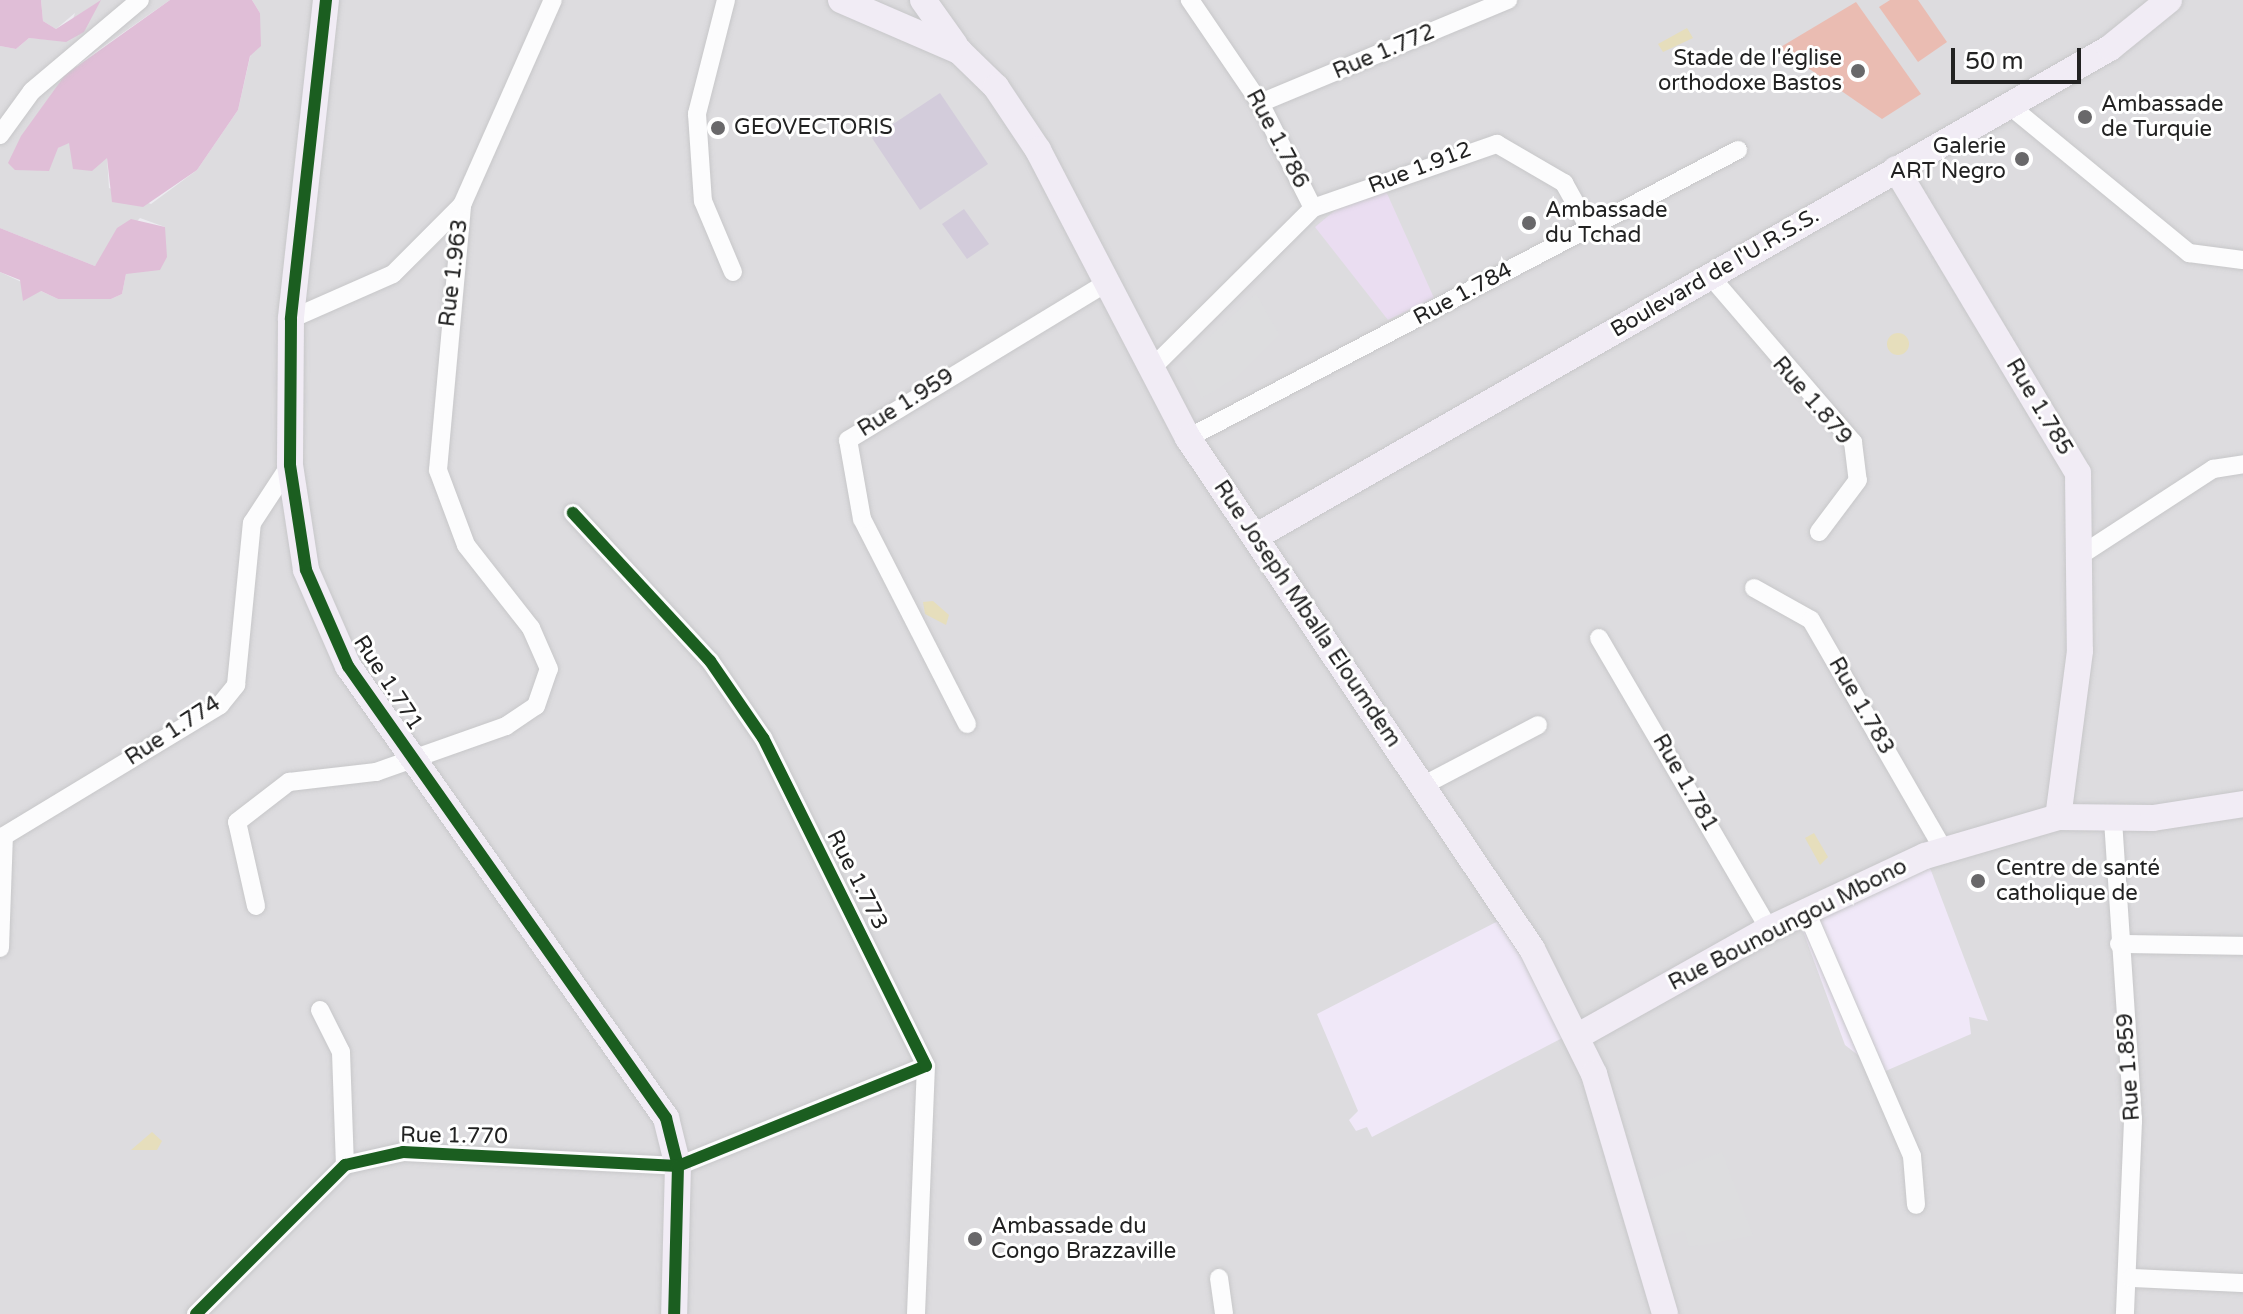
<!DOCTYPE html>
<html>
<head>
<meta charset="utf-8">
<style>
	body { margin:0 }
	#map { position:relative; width:2243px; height:1314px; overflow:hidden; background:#ecebf0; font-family:"Varela Round",sans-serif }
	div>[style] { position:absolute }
	.residential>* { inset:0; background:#dddcdf }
	.education>* { inset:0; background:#f0e8f8 }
	.construction>* { inset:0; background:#d3ccdb }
	.farmland>* { inset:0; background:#eaddf1 }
	.forest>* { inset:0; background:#e0bed7 }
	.pitch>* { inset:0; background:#eabcb2 }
	.parking>* { inset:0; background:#dddddf }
	.water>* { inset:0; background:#e6debc }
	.round { border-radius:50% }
	.roads { filter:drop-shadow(0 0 2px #c7c7c9) drop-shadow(0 0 2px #c7c7c9) }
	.street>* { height:18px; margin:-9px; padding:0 9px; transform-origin:9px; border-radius:9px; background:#fcfcfd }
	.secondary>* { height:26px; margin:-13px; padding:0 13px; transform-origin:13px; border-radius:13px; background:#f1ecf5 }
	.cycleway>* { height:12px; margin:-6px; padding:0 6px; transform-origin:6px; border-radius:6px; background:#1b5e20 }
	.dots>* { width:22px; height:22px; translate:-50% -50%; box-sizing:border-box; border:4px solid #fff; border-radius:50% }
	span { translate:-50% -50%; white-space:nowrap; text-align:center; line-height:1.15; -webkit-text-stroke:6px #fff; paint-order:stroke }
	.street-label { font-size:22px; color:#222 }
	.poi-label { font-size:22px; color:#222 }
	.right { translate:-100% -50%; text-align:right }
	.left { translate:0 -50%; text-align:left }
	.scale { position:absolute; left:1951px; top:48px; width:130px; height:36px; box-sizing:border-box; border:4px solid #222; border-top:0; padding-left:10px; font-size:24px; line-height:28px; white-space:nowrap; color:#222; -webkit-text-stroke:6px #fff; paint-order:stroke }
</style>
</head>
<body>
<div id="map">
	<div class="residential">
		<i style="clip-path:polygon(41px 0,170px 0,77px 65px,58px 148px,69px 142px,72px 150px,107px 157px,109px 188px,151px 204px,197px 170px,238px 110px,260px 13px,252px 0,2243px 0,2243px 1314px,0 1314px,0 272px,58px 299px,111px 299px,122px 294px,126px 274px,165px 227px,140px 218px,95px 266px,0 228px,0 46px,16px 49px,29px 38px,66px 41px,75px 13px,56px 29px,43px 21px)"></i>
	</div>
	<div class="education">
		<i style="clip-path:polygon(1927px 860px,1988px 1021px,1969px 1017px,1971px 1034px,1881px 1073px,1845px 1045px,1800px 923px)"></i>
		<i style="clip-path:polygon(1504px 918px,1568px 1035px,1372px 1137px,1367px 1127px,1356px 1131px,1349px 1120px,1358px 1111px,1317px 1014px)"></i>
	</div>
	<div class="construction">
		<i style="clip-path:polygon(940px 93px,988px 164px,920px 210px,872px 138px)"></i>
		<i style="clip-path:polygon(964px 209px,989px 244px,967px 259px,942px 224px)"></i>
	</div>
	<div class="farmland">
		<i style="clip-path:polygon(1385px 189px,1434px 298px,1388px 320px,1315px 227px,1350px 198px)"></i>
	</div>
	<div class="forest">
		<i style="clip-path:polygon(0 0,41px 0,43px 21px,56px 29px,101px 0,84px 32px,66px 42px,29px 38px,16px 49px,0 46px)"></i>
		<i style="clip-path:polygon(170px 0,252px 0,260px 13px,261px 46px,250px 56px,238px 110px,197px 170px,143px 207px,112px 202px,107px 158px,92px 171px,73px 169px,69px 143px,58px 148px,49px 171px,15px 170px,8px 163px,21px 136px,65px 75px)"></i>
		<i style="clip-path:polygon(131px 219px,165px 227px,167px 257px,160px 270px,126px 274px,122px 294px,111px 299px,58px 299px,41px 291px,23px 301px,20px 280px,0 272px,0 228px,95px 266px,117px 228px)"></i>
	</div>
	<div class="pitch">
		<i style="clip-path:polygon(1890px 0,1918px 0,1947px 42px,1918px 62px,1879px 7px)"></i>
		<i style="clip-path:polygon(1856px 2px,1921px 94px,1882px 119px,1779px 48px)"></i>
	</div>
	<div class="parking">
		<i style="clip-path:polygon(1256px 294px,1279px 334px,1234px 379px,1202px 398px,1183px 361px)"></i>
		<i style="clip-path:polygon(1722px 1152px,1753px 1236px,1689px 1247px,1685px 1231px,1659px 1237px,1642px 1182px)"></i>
	</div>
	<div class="water">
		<i style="clip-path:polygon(1687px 28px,1693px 38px,1663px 52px,1658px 44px)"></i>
		<i class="round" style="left:1887px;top:333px;width:22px;height:22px"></i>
		<i style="clip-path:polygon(933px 601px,949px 615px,946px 625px,925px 614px,923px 602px)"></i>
		<i style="clip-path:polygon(1814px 833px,1828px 857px,1820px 865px,1805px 838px)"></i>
		<i style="clip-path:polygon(152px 1132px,162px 1141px,157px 1150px,131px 1150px)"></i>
	</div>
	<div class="roads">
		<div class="street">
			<i style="left:726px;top:0;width:118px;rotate:104.3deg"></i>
			<i style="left:697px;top:114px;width:87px;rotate:86.1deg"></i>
			<i style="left:703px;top:201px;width:77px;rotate:67.1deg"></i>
			<i style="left:1260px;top:103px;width:269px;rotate:-22.6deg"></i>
			<i style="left:2010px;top:106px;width:232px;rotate:39.4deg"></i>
			<i style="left:2189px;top:253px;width:54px;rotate:7.4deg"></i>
			<i style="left:0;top:135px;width:54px;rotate:-54deg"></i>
			<i style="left:32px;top:91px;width:141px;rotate:-40.1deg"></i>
			<i style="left:1313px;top:208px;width:195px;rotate:-19.2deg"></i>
			<i style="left:1497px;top:144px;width:78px;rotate:30.2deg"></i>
			<i style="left:1564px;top:183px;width:51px;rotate:60.9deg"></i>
			<i style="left:1711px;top:277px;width:218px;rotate:49.3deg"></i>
			<i style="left:1853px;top:442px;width:38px;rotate:83deg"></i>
			<i style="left:1858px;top:480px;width:65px;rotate:126.9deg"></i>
			<i style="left:291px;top:319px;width:111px;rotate:-23.8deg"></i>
			<i style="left:393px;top:274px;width:98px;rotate:-45deg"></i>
			<i style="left:1150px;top:370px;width:230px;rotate:-44.8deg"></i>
			<i style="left:1313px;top:208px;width:118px;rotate:-116.8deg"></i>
			<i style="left:1260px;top:103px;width:125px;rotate:-124.2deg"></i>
			<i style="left:1188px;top:438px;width:621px;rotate:-27.64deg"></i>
			<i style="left:2081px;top:555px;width:158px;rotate:-33.1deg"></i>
			<i style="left:2213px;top:469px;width:30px;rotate:-9deg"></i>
			<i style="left:1754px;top:588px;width:65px;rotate:29.3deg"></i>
			<i style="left:1811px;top:620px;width:266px;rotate:60deg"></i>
			<i style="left:1599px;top:638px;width:337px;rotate:59.7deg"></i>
			<i style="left:967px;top:724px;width:230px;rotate:-117.1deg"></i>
			<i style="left:862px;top:519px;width:80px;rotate:-100deg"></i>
			<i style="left:848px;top:440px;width:306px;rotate:-31.3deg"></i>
			<i style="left:1422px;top:786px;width:131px;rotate:-27.7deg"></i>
			<i style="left:2113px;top:820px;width:302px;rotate:86.2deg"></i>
			<i style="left:2133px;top:1121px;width:193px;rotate:92.4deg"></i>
			<i style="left:256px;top:906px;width:86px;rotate:-102.7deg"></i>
			<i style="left:237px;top:822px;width:66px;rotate:-37.6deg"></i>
			<i style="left:289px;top:782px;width:88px;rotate:-6.6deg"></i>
			<i style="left:376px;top:772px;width:138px;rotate:-19.5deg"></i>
			<i style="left:506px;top:726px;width:36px;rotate:-34deg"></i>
			<i style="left:536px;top:706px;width:39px;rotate:-71deg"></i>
			<i style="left:549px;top:669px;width:45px;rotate:-113.7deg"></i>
			<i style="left:531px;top:628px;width:105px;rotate:-128.1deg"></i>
			<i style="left:466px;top:545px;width:80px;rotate:-110.5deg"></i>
			<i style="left:438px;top:470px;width:266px;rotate:-84.8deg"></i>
			<i style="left:462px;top:205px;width:224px;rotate:-66.1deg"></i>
			<i style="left:1806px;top:911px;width:267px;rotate:66.6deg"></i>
			<i style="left:1912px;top:1156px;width:49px;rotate:85.3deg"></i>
			<i style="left:2119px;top:944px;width:124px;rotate:0.9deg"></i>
			<i style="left:0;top:948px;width:112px;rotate:-88deg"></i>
			<i style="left:4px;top:836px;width:253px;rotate:-31.2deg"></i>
			<i style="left:220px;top:705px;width:26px;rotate:-51deg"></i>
			<i style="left:236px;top:685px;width:163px;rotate:-84.4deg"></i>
			<i style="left:252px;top:523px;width:69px;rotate:-56.8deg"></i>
			<i style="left:320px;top:1010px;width:47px;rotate:63.4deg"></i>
			<i style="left:341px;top:1052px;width:113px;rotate:88deg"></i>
			<i style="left:1219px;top:1278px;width:36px;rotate:82deg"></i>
			<i style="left:2131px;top:1278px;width:112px;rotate:2.6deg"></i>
			<i style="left:196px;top:1314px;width:211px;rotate:-45deg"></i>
			<i style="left:345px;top:1165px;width:59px;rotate:-12.6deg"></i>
			<i style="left:403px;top:1152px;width:275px;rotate:2.9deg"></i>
			<i style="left:678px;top:1166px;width:267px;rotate:-22deg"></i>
			<i style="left:926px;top:1066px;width:366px;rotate:-116.4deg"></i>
			<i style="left:763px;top:738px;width:93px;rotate:-124.5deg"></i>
			<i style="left:710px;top:661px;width:202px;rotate:-132.8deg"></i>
			<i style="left:916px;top:1314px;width:248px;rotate:-87.7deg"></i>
		</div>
		<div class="secondary">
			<i style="left:326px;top:0;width:321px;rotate:96.3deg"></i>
			<i style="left:291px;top:319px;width:146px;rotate:90.4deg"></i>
			<i style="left:290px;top:465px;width:106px;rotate:81.3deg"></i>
			<i style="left:306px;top:570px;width:105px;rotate:66.4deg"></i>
			<i style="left:348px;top:666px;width:553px;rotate:54.87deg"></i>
			<i style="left:666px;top:1118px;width:49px;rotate:76deg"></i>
			<i style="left:678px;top:1166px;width:148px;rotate:91.5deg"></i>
			<i style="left:841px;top:0;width:129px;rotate:23.4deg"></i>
			<i style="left:959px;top:51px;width:52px;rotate:44.2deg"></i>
			<i style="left:996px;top:87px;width:76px;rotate:56.3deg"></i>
			<i style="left:1038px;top:150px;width:325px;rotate:62.5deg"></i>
			<i style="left:1188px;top:438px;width:616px;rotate:56.05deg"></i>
			<i style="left:1532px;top:949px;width:140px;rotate:63.6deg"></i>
			<i style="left:1594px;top:1074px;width:250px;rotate:73.5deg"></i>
			<i style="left:923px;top:0;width:55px;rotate:54.6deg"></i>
			<i style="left:1896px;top:169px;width:354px;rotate:59.1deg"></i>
			<i style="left:2078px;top:473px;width:178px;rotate:89.4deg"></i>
			<i style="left:2080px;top:651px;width:167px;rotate:97.5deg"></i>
			<i style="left:1255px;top:537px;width:985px;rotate:-29.77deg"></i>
			<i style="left:2110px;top:48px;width:76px;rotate:-39.1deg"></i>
			<i style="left:1578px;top:1036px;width:219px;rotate:-29.3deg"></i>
			<i style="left:1769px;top:929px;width:172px;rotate:-25.1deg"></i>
			<i style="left:1925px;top:856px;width:139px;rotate:-16.3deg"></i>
			<i style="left:2058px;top:817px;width:95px;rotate:0.6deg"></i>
			<i style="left:2153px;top:818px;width:91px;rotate:-8.8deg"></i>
		</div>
	</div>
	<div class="cycleway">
		<i style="left:326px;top:0;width:321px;rotate:96.3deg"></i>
		<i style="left:291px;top:319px;width:146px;rotate:90.4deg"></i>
		<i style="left:290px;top:465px;width:106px;rotate:81.3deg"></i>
		<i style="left:306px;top:570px;width:105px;rotate:66.4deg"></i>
		<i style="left:348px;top:666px;width:553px;rotate:54.87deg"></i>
		<i style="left:666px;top:1118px;width:49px;rotate:76deg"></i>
		<i style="left:678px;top:1166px;width:148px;rotate:91.5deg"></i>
		<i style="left:196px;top:1314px;width:211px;rotate:-45deg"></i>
		<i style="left:345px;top:1165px;width:59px;rotate:-12.6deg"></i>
		<i style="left:403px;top:1152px;width:275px;rotate:2.9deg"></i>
		<i style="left:678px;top:1166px;width:267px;rotate:-22deg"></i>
		<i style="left:926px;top:1066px;width:366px;rotate:-116.4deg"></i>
		<i style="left:763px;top:738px;width:93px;rotate:-124.5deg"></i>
		<i style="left:710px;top:661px;width:202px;rotate:-132.8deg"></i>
	</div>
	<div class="dots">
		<i style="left:1858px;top:71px;background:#69686a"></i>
		<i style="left:2085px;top:117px;background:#69686a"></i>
		<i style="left:718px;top:128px;background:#69686a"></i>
		<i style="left:2022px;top:159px;background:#69686a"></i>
		<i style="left:1529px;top:223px;background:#69686a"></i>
		<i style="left:1978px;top:881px;background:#69686a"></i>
		<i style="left:975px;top:1239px;background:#69686a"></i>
	</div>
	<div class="street-label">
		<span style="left:1384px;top:52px;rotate:-23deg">Rue 1.772</span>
		<span style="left:1277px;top:139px;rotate:62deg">Rue 1.786</span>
		<span style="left:1420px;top:168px;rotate:-21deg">Rue 1.912</span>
		<span style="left:454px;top:273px;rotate:-83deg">Rue 1.963</span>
		<span style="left:1715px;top:273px;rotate:-30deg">Boulevard de l'U.R.S.S.</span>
		<span style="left:1463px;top:294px;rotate:-28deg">Rue 1.784</span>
		<span style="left:1812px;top:401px;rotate:49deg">Rue 1.879</span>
		<span style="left:906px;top:403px;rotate:-32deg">Rue 1.959</span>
		<span style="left:2039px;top:407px;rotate:59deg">Rue 1.785</span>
		<span style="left:1307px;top:614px;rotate:56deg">Rue Joseph Mballa Eloumdem</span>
		<span style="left:388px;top:683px;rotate:57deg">Rue 1.771</span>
		<span style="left:1861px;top:706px;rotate:60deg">Rue 1.783</span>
		<span style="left:173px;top:731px;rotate:-33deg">Rue 1.774</span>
		<span style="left:1685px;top:783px;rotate:60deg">Rue 1.781</span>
		<span style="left:857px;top:880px;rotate:63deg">Rue 1.773</span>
		<span style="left:1788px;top:925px;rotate:-27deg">Rue Bounoungou Mbono</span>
		<span style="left:2129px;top:1067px;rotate:-94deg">Rue 1.859</span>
		<span style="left:454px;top:1136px;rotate:1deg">Rue 1.770</span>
	</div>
	<div class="poi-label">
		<span class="right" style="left:1842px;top:71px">Stade de l'église<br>orthodoxe Bastos</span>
		<span class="left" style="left:2101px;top:117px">Ambassade<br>de Turquie</span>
		<span class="left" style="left:734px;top:128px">GEOVECTORIS</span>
		<span class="right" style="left:2006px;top:159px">Galerie<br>ART Negro</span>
		<span class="left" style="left:1545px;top:223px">Ambassade<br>du Tchad</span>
		<span class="left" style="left:1996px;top:881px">Centre de santé<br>catholique de</span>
		<span class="left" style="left:991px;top:1239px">Ambassade du<br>Congo Brazzaville</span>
	</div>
	<div class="scale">50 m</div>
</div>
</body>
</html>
